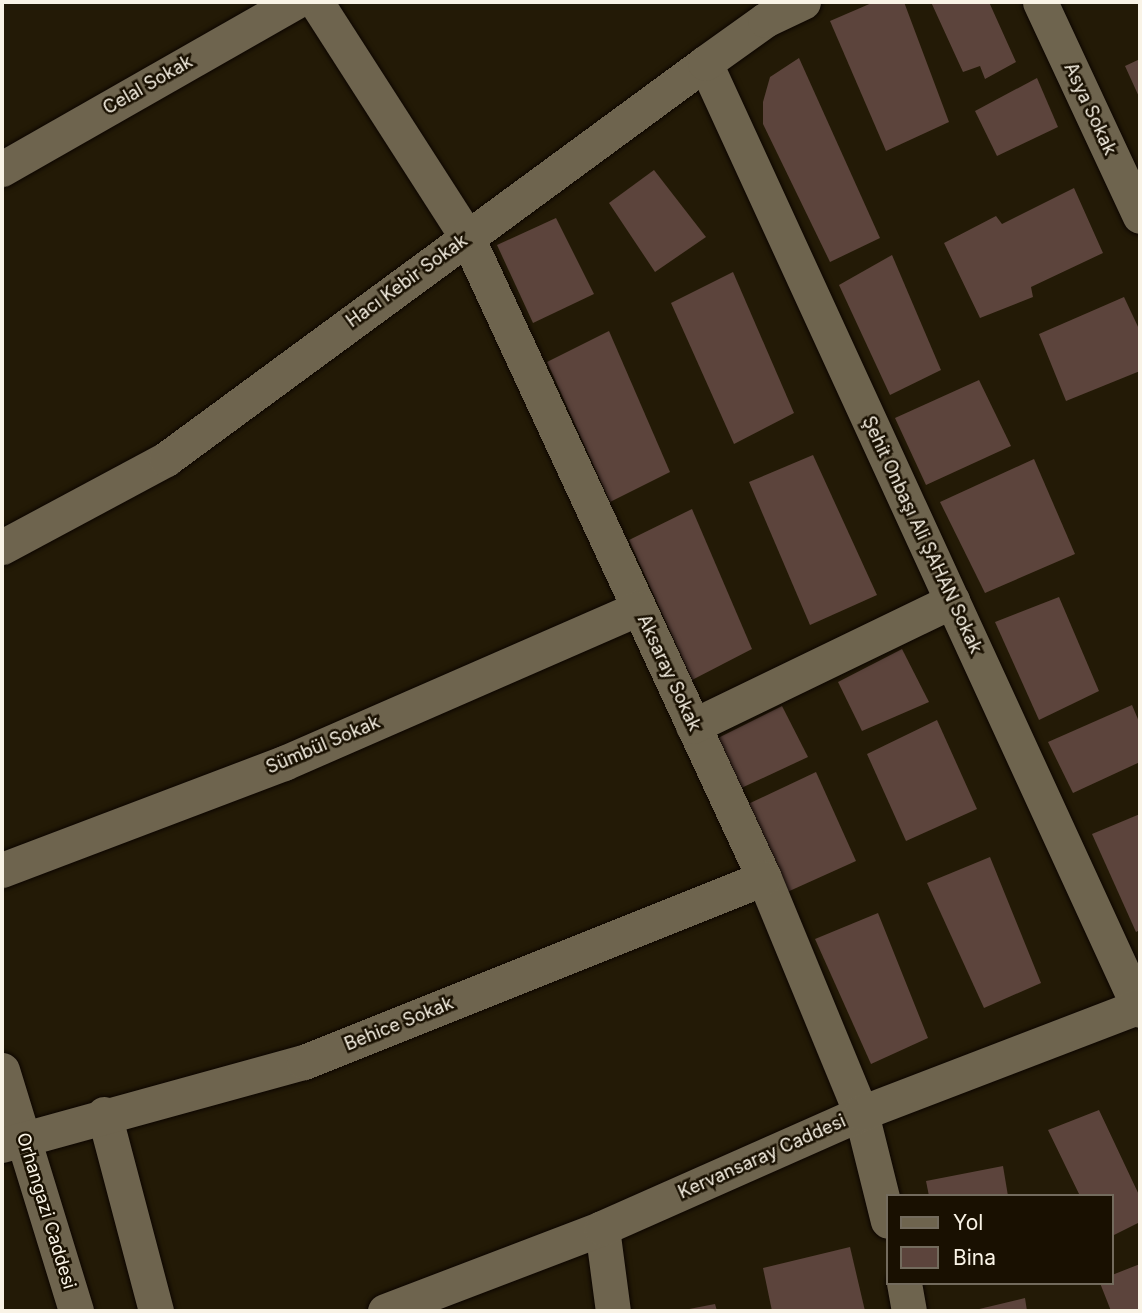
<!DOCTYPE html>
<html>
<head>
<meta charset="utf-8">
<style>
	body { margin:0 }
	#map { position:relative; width:1142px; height:1313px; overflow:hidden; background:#231a06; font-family:Inter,sans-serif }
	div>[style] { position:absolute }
	.building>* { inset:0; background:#5c443c }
	.roads { filter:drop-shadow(0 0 2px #0c0500) drop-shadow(0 0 2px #0c0500) }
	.street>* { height:35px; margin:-17.5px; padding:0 17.5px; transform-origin:17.5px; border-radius:17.5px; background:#6e644e }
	span { translate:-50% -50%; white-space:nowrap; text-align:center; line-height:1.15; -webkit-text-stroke:5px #191001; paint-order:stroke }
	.street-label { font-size:18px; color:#f9f3e6 }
	.frame { position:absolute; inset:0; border:4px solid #f9f3e6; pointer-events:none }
	.legend { position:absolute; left:886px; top:1194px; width:228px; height:91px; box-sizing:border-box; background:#191001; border:2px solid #736b5d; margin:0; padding:9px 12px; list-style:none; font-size:21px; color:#f9f3e6 }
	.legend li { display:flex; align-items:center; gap:14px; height:35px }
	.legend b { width:35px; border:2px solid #736b5d }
</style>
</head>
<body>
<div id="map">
	<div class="building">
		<i style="clip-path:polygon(874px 2px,904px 2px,949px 122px,886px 151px,830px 21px)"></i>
		<i style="clip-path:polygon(931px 2px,989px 2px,1016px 62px,985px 79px,980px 66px,963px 72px)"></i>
		<i style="clip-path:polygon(799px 58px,880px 238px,830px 262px,763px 124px,763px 102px,770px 77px)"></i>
		<i style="clip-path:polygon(1140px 59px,1140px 99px,1125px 66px)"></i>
		<i style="clip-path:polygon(1037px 78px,1058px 127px,997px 156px,975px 111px)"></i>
		<i style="clip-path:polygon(654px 170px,706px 237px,655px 272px,609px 203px)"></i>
		<i style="clip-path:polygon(1074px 188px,1103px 253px,1031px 287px,1033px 297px,980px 318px,944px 243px,996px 216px,1002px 224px)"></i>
		<i style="clip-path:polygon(556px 218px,594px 294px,533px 323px,497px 245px)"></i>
		<i style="clip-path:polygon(892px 255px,941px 370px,890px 395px,839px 285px)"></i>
		<i style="clip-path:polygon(733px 272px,794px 413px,734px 444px,671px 303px)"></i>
		<i style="clip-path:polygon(1124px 297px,1140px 331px,1140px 371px,1066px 401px,1039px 334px)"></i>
		<i style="clip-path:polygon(609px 331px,670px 472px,610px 502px,547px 362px)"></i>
		<i style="clip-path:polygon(979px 380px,1011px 446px,926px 485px,895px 418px)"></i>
		<i style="clip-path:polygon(813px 455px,877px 595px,810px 625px,749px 482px)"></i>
		<i style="clip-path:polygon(1034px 459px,1075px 554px,985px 593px,940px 502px)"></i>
		<i style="clip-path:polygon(692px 509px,752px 649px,692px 680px,629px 540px)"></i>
		<i style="clip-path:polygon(1059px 597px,1099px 691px,1039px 720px,995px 622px)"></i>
		<i style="clip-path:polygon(902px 649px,929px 702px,862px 731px,838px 682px)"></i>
		<i style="clip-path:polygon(1132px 705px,1140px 724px,1140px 762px,1073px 793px,1048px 742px)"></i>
		<i style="clip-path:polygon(782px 706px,808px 757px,737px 790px,716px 739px)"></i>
		<i style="clip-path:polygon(937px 720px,977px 809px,906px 841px,867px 754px)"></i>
		<i style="clip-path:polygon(816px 772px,856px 861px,785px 893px,746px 805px)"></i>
		<i style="clip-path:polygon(1140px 814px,1140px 930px,1136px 932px,1092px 834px)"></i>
		<i style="clip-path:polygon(990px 857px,1041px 983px,984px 1008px,927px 883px)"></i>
		<i style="clip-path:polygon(878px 913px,928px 1038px,871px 1064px,815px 939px)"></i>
		<i style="clip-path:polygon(1099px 1110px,1140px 1197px,1140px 1222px,1112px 1236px,1112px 1196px,1080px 1196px,1048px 1130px)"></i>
		<i style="clip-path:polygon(1003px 1166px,1008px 1196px,929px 1196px,926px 1181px)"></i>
		<i style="clip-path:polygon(850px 1247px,865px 1311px,772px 1311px,763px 1268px)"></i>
		<i style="clip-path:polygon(1140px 1264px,1140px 1311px,1111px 1311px,1100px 1283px,1112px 1283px,1112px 1275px)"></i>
		<i style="clip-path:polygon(1025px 1298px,1027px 1311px,975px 1311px,975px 1310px)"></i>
		<i style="clip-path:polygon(715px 1304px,717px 1311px,684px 1311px,684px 1310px)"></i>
	</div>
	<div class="roads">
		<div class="street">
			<i style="left:316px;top:2px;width:279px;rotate:57.3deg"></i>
			<i style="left:467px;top:237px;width:706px;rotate:65.14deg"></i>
			<i style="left:764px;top:878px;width:254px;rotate:67.6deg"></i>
			<i style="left:861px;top:1113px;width:111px;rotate:76deg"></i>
			<i style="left:1040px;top:2px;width:236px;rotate:65deg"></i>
			<i style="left:705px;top:63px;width:1042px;rotate:65.33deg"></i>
			<i style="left:2px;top:169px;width:337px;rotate:-29.7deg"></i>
			<i style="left:2px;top:547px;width:186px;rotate:-28.2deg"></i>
			<i style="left:166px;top:459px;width:669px;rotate:-36.3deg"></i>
			<i style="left:705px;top:63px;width:74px;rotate:-35.6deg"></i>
			<i style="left:765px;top:20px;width:42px;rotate:-25.3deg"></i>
			<i style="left:693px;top:726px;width:288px;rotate:-25.8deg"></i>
			<i style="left:2px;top:870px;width:302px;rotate:-20.8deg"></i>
			<i style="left:284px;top:763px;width:386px;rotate:-23.6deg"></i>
			<i style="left:2px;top:1070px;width:252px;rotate:72.9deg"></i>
			<i style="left:104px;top:1114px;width:204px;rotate:75.2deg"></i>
			<i style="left:2px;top:1145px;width:313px;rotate:-15.4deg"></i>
			<i style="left:304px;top:1062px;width:495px;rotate:-21.8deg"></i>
			<i style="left:602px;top:1228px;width:84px;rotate:82.5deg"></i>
			<i style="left:904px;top:1283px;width:28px;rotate:80deg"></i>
			<i style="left:385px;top:1311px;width:232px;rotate:-20.9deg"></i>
			<i style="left:602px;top:1228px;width:283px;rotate:-23.9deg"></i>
			<i style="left:861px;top:1113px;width:299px;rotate:-21deg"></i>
		</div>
	</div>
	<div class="street-label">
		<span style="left:148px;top:85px;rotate:-30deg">Celal Sokak</span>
		<span style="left:1090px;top:109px;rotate:65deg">Asya Sokak</span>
		<span style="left:407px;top:281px;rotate:-36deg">Hacı Kebir Sokak</span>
		<span style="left:922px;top:535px;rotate:65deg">Şehit Onbaşı Ali ŞAHAN Sokak</span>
		<span style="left:669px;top:673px;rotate:65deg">Aksaray Sokak</span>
		<span style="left:323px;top:745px;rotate:-23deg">Sümbül Sokak</span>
		<span style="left:399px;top:1024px;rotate:-22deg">Behice Sokak</span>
		<span style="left:762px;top:1157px;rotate:-24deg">Kervansaray Caddesi</span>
		<span style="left:46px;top:1211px;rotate:73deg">Orhangazi Caddesi</span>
	</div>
	<div class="frame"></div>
	<ul class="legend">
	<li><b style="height:9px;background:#6e644e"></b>Yol</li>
	<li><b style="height:19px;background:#5c443c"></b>Bina</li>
	</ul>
</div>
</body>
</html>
